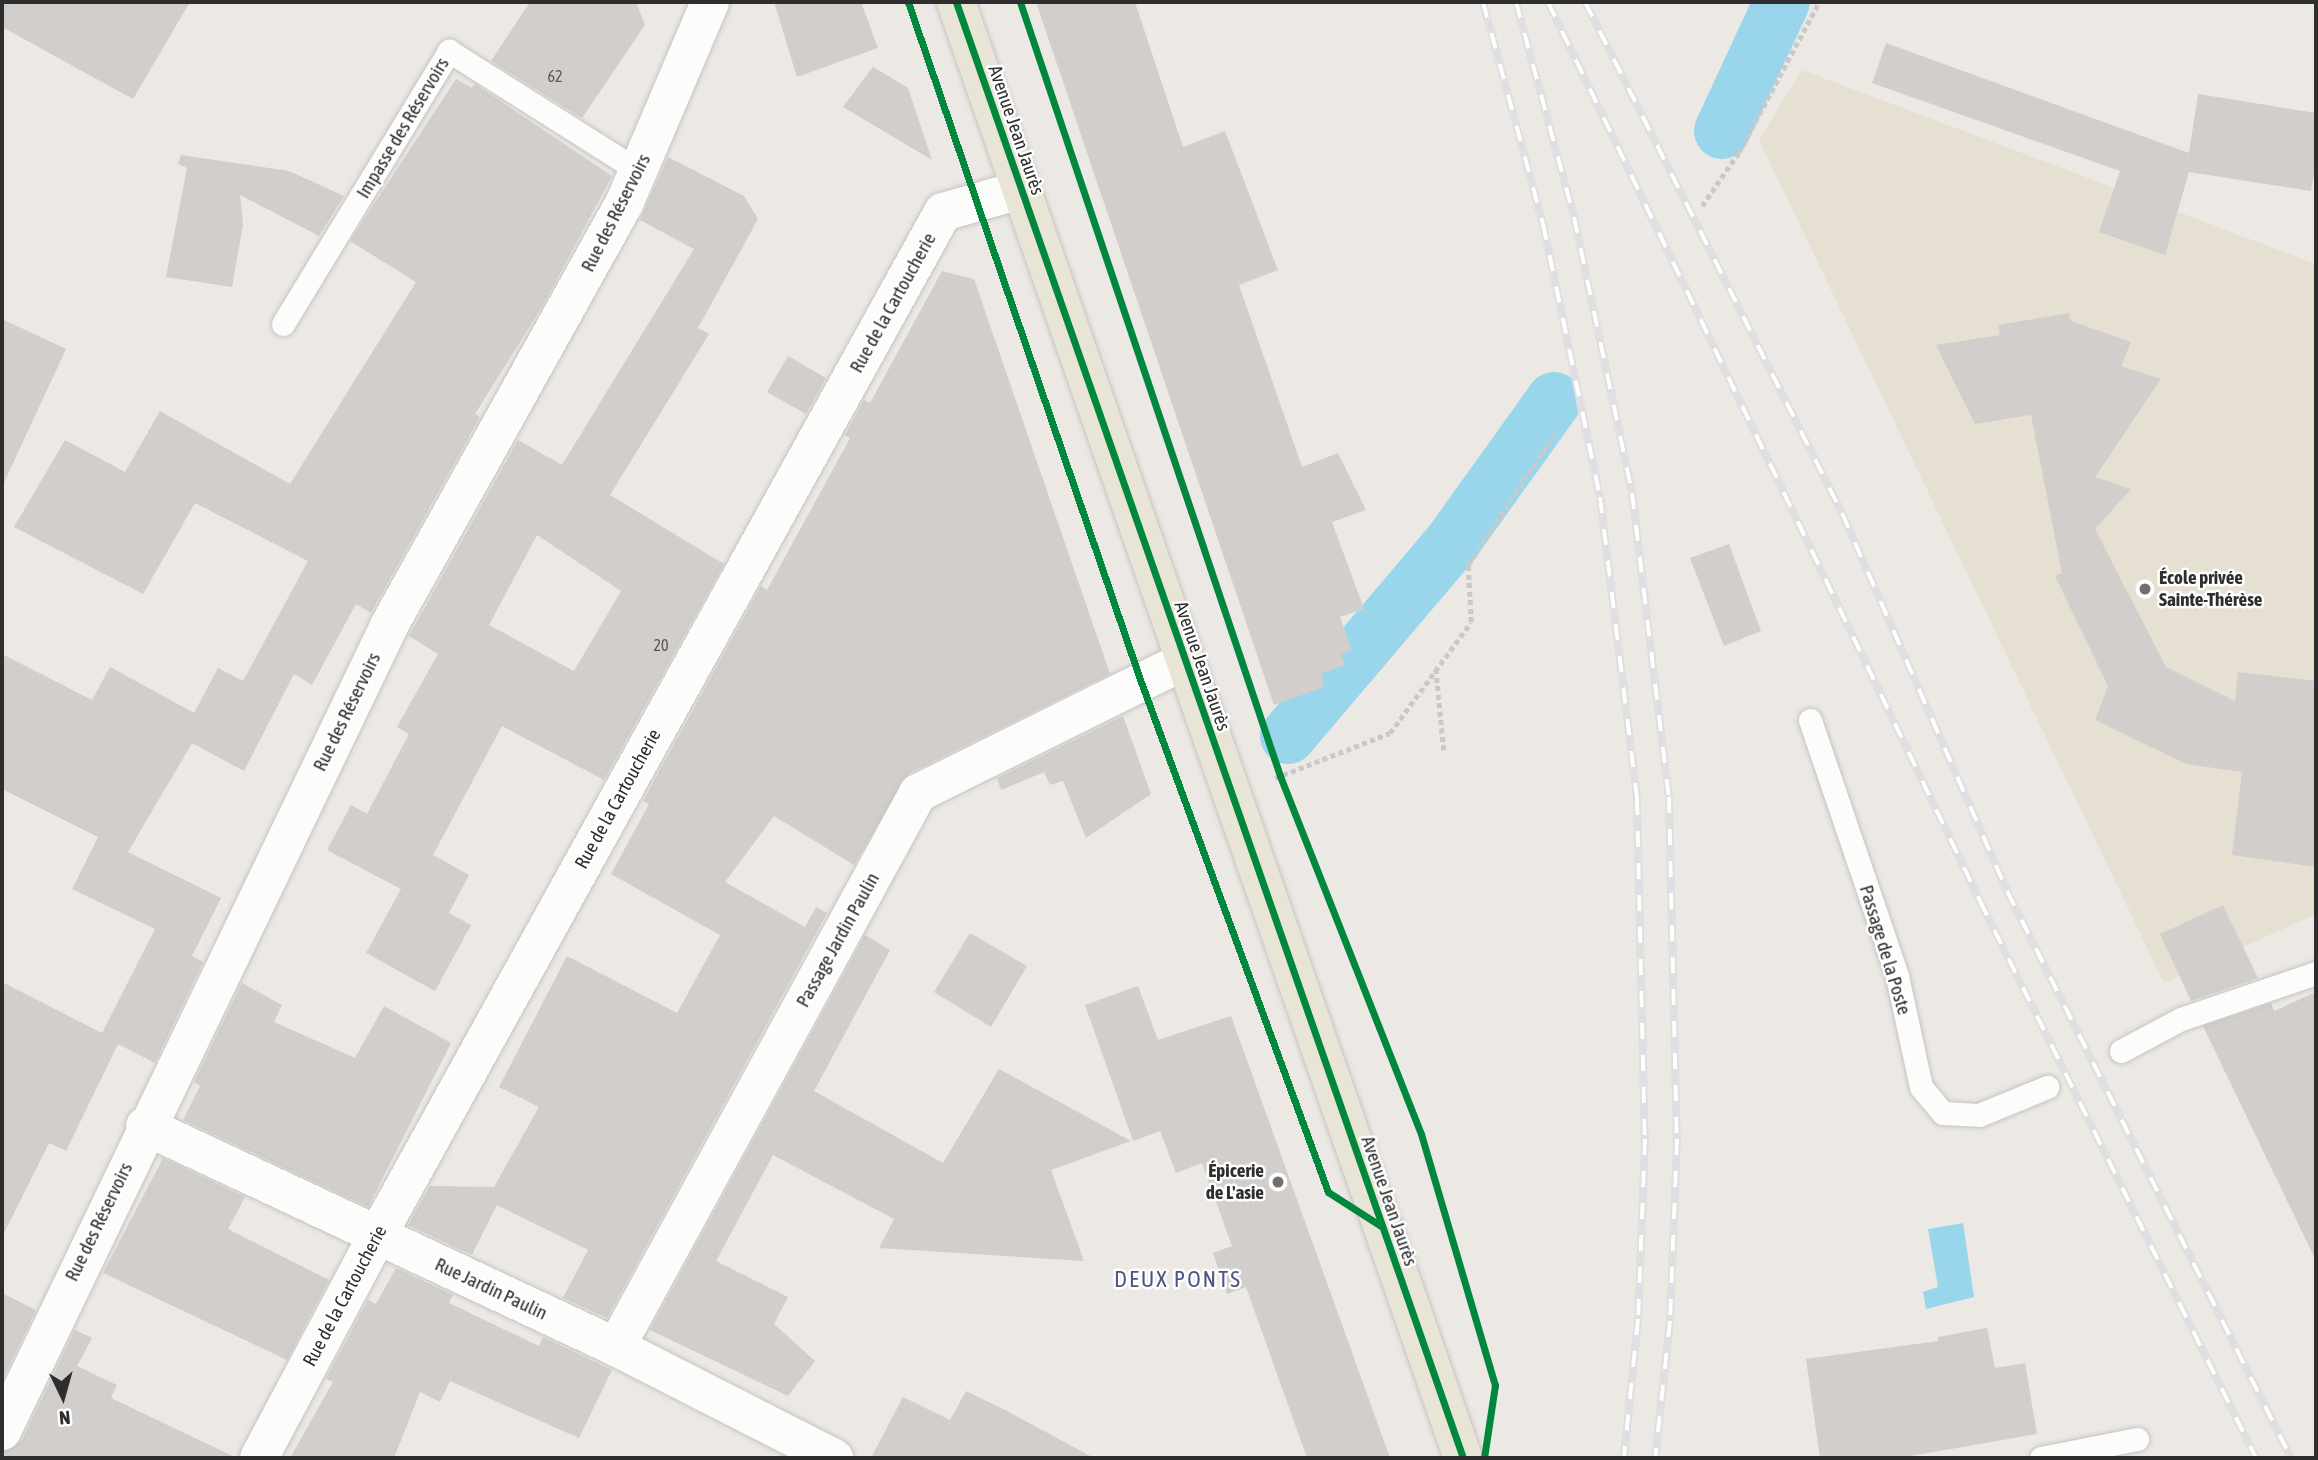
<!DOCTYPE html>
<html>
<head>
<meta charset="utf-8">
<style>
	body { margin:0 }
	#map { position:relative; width:2318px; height:1460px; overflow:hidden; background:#ece8e4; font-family:"Asap Condensed",sans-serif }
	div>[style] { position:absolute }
	.education>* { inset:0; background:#e6e0d3 }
	.water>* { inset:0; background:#99d6ec }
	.canal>* { height:56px; margin:-28px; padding:0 28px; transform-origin:28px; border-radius:28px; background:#99d6ec }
	.building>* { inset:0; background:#d1cecb }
	.path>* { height:4.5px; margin-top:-2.25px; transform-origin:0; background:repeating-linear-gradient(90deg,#c9c9c8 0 5px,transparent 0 8.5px) }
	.roads { filter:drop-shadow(0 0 2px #c5c4c5) drop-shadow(0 0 2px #c5c4c5) }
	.service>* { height:23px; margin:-11.5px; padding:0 11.5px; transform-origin:11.5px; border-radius:11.5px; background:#fcfcfb }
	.minor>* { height:38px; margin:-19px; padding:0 19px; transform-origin:19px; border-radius:19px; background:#fcfcfb }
	.primary>* { height:38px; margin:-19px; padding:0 19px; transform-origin:19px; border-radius:19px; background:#e8e4d6 }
	.rail>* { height:8px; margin-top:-4px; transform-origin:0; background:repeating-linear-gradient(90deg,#fff 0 16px,#dfdfe1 0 32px); box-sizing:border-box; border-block:2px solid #dfdfe1 }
	.cycleway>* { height:7px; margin:-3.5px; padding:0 3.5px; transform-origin:3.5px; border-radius:3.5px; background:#00873e }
	.dots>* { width:19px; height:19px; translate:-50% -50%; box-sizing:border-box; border:4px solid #fff; border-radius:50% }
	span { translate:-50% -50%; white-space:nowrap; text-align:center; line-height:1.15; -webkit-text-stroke:5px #fff; paint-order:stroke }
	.number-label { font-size:16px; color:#585857 }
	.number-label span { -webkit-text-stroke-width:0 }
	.street-label { font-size:19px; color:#2e2e2e }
	.poi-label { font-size:19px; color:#2e2e2e; font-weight:700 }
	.left { translate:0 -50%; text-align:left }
	.right { translate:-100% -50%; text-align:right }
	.quarter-label { font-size:23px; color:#4d5680; letter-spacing:2px }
	.frame { position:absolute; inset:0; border:4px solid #2e2e2e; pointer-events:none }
	.north { position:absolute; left:28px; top:1362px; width:70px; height:70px; -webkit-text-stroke:5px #fff; paint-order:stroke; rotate:175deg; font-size:19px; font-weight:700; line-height:28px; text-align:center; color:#2e2e2e }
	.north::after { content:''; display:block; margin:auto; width:24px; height:32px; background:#2e2e2e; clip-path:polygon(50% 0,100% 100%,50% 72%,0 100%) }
</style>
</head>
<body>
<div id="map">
	<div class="education">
		<i style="clip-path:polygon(1802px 70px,2316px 264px,2316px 914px,2164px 983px,1759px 140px)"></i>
	</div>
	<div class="water">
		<i style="clip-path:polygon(1963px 1223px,1974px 1297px,1926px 1309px,1923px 1292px,1938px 1287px,1928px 1229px)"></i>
	</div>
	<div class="canal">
		<i style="left:1722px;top:131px;width:142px;rotate:-65.1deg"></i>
		<i style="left:1288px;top:736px;width:252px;rotate:-49.7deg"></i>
		<i style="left:1451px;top:544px;width:177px;rotate:-54.4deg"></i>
	</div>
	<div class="building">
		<i style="clip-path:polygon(2px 2px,190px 2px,133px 99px,2px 27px)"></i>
		<i style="clip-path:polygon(530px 2px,636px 2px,645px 25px,582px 118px,491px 61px)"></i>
		<i style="clip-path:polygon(774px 2px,861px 2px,878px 48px,797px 77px)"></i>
		<i style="clip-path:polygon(1036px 2px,1135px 2px,1183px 147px,1225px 131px,1278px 270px,1239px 285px,1302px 467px,1338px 453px,1366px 510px,1332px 522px,1364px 609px,1340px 617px,1352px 651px,1341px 654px,1345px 665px,1321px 674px,1324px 687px,1274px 705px)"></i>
		<i style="clip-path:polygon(1886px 43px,2189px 153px,2198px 94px,2316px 113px,2316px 162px,2311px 191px,2189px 172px,2165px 255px,2099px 232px,2120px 171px,1872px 83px)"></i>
		<i style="clip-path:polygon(873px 67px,908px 88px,932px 160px,843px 107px)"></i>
		<i style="clip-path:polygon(456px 79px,472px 88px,475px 84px,612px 176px,543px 305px,475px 414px,480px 417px,371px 613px,356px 604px,312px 685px,294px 674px,244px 771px,192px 743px,128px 852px,221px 898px,192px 956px,203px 962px,155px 1063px,118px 1044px,66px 1151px,49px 1143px,2px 1237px,2px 982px,102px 1033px,155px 929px,72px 889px,98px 837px,2px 789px,2px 654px,92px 700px,110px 667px,194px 713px,218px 668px,243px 681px,308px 561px,195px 503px,143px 594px,14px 527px,65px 440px,125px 472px,160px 411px,290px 484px,416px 282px,350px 241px)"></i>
		<i style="clip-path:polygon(181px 155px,289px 171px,344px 196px,319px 236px,240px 195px,243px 225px,232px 287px,166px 277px,187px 168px,178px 164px)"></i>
		<i style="clip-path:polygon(evenodd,668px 157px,744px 196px,758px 219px,698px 328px,709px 334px,610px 495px,724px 564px,604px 780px,502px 726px,433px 855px,469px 875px,449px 913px,471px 925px,435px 991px,366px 953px,401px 889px,327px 850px,351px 805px,367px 814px,409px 734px,397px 727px,438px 654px,409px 636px,518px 440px,562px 465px,694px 249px,640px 220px,668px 157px,537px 535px,621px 591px,574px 671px,489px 625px,537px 535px)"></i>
		<i style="clip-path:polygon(942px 271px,974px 279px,1110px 674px,908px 774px,854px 865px,774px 816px,725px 882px,805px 927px,816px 907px,827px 913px,607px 1318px,563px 1298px,588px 1250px,497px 1205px,472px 1255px,408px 1225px,430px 1186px,494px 1187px,539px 1107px,499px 1087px,567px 956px,677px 1013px,720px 935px,611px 874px,649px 804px,643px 801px,761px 586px,767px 590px,850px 438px,845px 435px,864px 400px,870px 403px)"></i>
		<i style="clip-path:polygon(2069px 313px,2071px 321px,2131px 342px,2121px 366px,2161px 379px,2095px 477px,2131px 489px,2095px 529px,2166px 667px,2235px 701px,2238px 672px,2316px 681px,2316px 867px,2232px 855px,2242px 772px,2186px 764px,2095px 720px,2108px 686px,2055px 576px,2062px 573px,2031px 415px,1975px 424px,1936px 345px,2000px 335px,1998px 325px)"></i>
		<i style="clip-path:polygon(2px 319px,66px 349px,2px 487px)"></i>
		<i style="clip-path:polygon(788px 356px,826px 378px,806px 414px,767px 392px)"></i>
		<i style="clip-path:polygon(1729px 544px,1761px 631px,1724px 646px,1690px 558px)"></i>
		<i style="clip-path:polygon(1123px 716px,1151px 794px,1086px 838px,1063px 781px,1050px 785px,1044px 772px,1001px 790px,997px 778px)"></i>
		<i style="clip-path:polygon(2223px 905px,2258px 978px,2191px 1001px,2160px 934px)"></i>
		<i style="clip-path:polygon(970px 933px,1027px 966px,991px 1027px,934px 992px)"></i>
		<i style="clip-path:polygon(865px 935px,890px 950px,814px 1091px,943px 1163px,999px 1069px,1131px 1141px,1051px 1170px,1084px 1261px,879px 1248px,894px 1219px,773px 1155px,716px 1261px,788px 1297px,774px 1324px,815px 1361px,788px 1396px,650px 1330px)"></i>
		<i style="clip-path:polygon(242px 983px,282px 1005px,274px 1022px,355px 1058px,384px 1006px,451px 1043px,368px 1207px,183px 1120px,200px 1086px,194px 1082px)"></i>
		<i style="clip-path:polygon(1138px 986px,1158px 1040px,1231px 1016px,1390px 1458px,1307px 1458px,1246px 1287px,1227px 1294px,1213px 1253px,1232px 1246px,1202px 1163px,1176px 1173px,1160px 1131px,1133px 1141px,1085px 1005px)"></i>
		<i style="clip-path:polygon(2316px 992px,2316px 1261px,2203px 1026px,2271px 1003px,2274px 1011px)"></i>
		<i style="clip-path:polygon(163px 1158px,245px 1197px,228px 1229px,329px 1280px,287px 1360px,103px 1273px)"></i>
		<i style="clip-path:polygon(396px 1268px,453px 1295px,449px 1303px,539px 1346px,543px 1337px,612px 1370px,579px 1438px,450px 1381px,440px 1402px,420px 1392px,394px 1458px,290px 1458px,333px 1382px,326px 1379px,368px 1300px,376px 1304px)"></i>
		<i style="clip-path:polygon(2px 1293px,36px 1310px,2px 1381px)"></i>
		<i style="clip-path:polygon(1987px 1328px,1995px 1368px,2025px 1363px,2037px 1434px,1899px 1458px,1820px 1458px,1806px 1359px,1938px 1341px,1938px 1337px)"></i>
		<i style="clip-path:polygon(75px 1330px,92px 1338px,77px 1366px,117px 1385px,111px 1398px,237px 1458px,2px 1458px,2px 1453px,22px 1440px)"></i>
		<i style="clip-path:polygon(966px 1391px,1005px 1410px,1094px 1458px,871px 1458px,903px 1397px,950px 1420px)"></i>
	</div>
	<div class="path">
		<i style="left:1702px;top:206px;width:65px;rotate:-55.6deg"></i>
		<i style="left:1739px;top:152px;width:170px;rotate:-61.9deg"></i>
		<i style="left:1436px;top:669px;width:82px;rotate:84.4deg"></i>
		<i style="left:1275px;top:778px;width:123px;rotate:-21.4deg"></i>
		<i style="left:1390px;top:733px;width:137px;rotate:-53.9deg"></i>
		<i style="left:1471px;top:622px;width:57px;rotate:-93deg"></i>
		<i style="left:1468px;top:565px;width:157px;rotate:-56.7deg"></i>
	</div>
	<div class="roads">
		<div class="service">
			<i style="left:283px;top:324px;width:320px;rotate:-58.7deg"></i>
			<i style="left:449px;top:51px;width:225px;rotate:32.3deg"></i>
			<i style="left:1810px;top:720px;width:270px;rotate:71.2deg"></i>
			<i style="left:1897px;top:976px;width:114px;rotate:77.8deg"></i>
			<i style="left:1921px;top:1087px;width:34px;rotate:50deg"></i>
			<i style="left:1943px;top:1113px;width:36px;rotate:3deg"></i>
			<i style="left:1979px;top:1115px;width:74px;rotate:-22.4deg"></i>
			<i style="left:2121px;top:1051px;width:68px;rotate:-28.1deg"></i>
			<i style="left:2181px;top:1019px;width:143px;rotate:-18.8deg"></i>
			<i style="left:2041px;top:1458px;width:98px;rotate:-11.2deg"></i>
		</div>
		<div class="minor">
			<i style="left:145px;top:1126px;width:520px;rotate:25.14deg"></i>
			<i style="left:616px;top:1347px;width:245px;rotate:27deg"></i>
			<i style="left:616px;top:1347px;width:631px;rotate:-61.4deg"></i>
			<i style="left:918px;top:793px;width:297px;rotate:-26.4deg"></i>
			<i style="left:2px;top:1431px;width:895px;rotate:-64.32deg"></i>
			<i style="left:390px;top:624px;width:481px;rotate:-60.9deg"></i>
			<i style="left:624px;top:204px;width:220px;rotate:-66.9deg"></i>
			<i style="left:259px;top:1458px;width:251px;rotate:-62deg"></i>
			<i style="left:377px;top:1236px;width:1170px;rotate:-61.07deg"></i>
			<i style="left:943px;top:212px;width:80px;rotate:-15.9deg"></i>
		</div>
		<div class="primary">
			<i style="left:956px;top:2px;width:1542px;rotate:70.8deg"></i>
		</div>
	</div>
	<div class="rail">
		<i style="left:1483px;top:2px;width:230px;rotate:74.9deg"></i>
		<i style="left:1543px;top:224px;width:279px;rotate:78.2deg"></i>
		<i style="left:1600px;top:497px;width:304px;rotate:83deg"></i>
		<i style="left:1637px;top:799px;width:340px;rotate:88.7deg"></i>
		<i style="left:1645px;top:1139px;width:180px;rotate:92.2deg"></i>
		<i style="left:1638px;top:1319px;width:140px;rotate:95.8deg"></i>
		<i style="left:1516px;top:2px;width:223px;rotate:74.9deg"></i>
		<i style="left:1574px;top:217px;width:282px;rotate:78.1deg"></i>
		<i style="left:1632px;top:493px;width:306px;rotate:83.1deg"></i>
		<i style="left:1669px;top:797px;width:342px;rotate:88.7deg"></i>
		<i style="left:1677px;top:1139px;width:182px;rotate:92.2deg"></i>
		<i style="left:1670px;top:1321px;width:138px;rotate:96.2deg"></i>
		<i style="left:1548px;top:2px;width:997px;rotate:64.33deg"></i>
		<i style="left:1980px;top:901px;width:622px;rotate:63.64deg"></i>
		<i style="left:1585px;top:2px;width:572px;rotate:63.3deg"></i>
		<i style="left:1842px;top:513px;width:412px;rotate:66.4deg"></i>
		<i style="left:2007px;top:891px;width:634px;rotate:63.39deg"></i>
	</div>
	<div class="cycleway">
		<i style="left:908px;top:2px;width:719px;rotate:71.09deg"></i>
		<i style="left:1141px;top:682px;width:543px;rotate:69.86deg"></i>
		<i style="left:1328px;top:1192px;width:63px;rotate:32.7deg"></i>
		<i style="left:956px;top:2px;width:1542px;rotate:70.8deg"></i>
		<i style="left:1020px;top:2px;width:817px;rotate:71.43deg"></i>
		<i style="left:1280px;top:776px;width:385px;rotate:68.5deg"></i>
		<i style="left:1421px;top:1134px;width:262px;rotate:73.6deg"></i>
		<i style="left:1495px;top:1385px;width:74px;rotate:98.6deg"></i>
	</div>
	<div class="dots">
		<i style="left:2145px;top:589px;background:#706f6e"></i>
		<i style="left:1278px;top:1182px;background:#706f6e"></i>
	</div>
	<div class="number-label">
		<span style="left:555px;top:76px">62</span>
		<span style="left:661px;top:645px">20</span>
	</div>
	<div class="street-label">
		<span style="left:403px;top:128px;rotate:-59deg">Impasse des Réservoirs</span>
		<span style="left:1016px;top:130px;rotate:71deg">Avenue Jean Jaurès</span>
		<span style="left:616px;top:213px;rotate:-63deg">Rue des Réservoirs</span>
		<span style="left:893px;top:303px;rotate:-61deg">Rue de la Cartoucherie</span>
		<span style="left:1202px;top:666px;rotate:71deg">Avenue Jean Jaurès</span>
		<span style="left:347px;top:712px;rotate:-64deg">Rue des Réservoirs</span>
		<span style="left:618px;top:799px;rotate:-61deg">Rue de la Cartoucherie</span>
		<span style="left:838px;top:940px;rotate:-61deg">Passage Jardin Paulin</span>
		<span style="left:1885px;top:950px;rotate:73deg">Passage de la Poste</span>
		<span style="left:1389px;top:1201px;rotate:71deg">Avenue Jean Jaurès</span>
		<span style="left:99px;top:1222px;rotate:-64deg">Rue des Réservoirs</span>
		<span style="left:491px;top:1289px;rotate:25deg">Rue Jardin Paulin</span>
		<span style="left:345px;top:1296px;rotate:-62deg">Rue de la Cartoucherie</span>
	</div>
	<div class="poi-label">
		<span class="left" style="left:2159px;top:589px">École privée<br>Sainte-Thérèse</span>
		<span class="right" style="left:1264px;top:1182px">Épicerie<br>de L'asie</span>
	</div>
	<div class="quarter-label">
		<span style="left:1178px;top:1279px">DEUX PONTS</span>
	</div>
	<div class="frame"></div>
	<div class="north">N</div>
</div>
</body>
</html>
